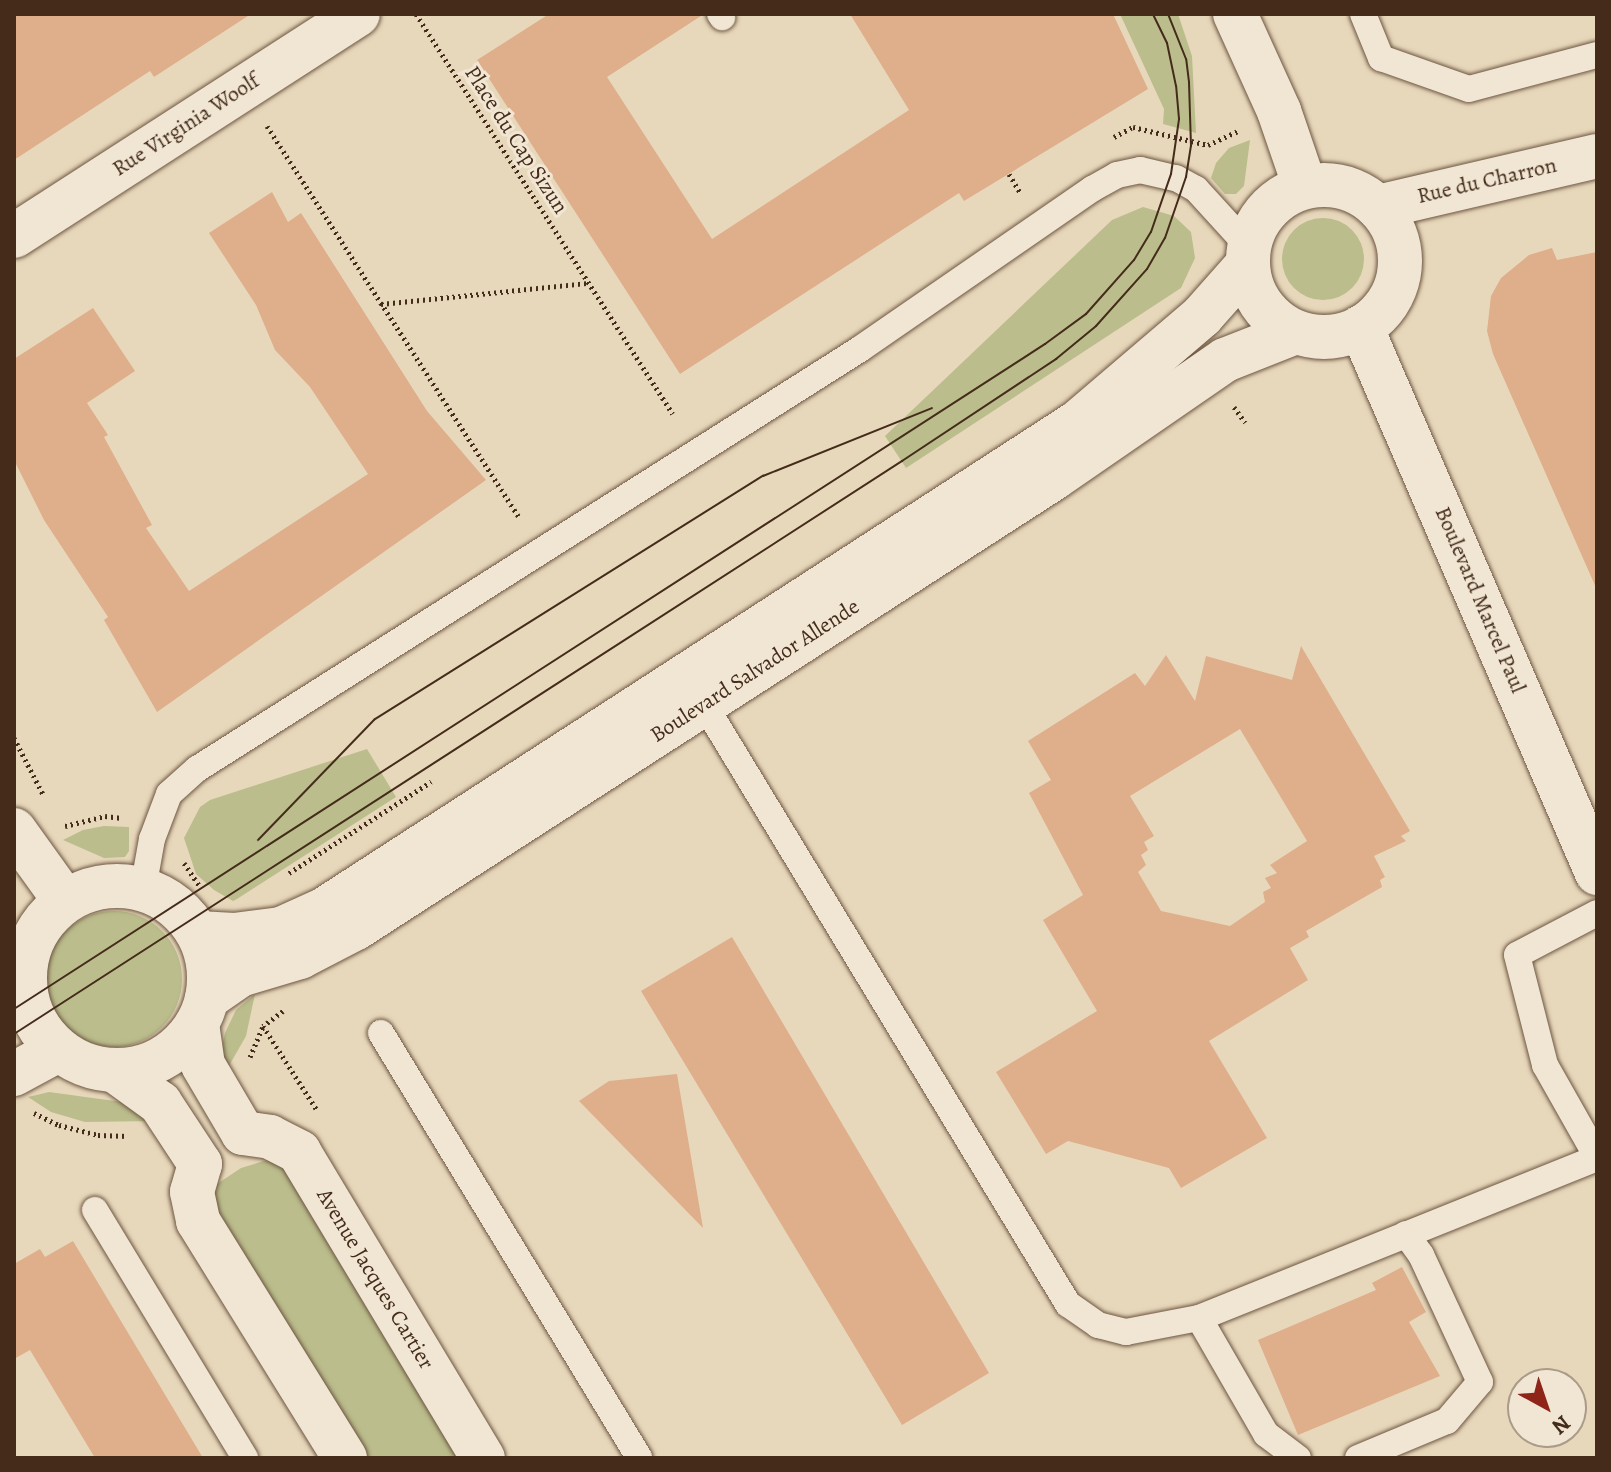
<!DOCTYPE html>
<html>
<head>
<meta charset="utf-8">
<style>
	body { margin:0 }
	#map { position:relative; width:1611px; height:1472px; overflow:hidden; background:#e8d8bb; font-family:Alegreya,serif }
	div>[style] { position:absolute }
	.green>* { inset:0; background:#bbbd8c }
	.round { border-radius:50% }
	.building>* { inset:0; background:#dfae8b }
	.path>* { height:5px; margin-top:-2.5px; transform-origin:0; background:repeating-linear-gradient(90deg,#442b1a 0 2px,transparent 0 6px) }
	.roads { filter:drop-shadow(0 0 2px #6d5642) drop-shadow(0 0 2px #6d5642) }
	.lane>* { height:26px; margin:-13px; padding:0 13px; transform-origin:13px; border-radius:13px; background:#f0e6d3 }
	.street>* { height:44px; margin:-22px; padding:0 22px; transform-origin:22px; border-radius:22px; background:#f0e6d3 }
	.secondary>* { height:44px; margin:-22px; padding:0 22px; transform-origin:22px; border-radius:22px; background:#f0e6d3 }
	.secondary>.ring { margin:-22px; padding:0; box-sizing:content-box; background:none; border:44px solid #f0e6d3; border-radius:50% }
	.tram>* { height:2px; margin:-1px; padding:0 1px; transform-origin:1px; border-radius:1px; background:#442b1a }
	span { translate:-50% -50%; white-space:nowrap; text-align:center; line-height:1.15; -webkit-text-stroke:6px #f0e6d3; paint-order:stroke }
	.street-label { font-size:22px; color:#442b1a }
	.frame { position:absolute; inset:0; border:16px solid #442b1a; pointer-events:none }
	.north { position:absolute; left:1507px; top:1368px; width:80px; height:80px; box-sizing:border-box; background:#f0e6d3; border:2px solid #ab9b89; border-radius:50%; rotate:140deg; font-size:22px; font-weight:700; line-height:32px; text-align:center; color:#442b1a }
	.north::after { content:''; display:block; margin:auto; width:28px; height:36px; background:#8f2418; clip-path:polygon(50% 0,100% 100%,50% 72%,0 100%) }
</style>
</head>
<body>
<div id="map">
	<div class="green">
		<i style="clip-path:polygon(1120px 14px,1178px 14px,1192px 56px,1196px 133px,1163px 124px,1164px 109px)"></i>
		<i style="clip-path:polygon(1250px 140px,1244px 186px,1236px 194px,1225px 194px,1211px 178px,1216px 163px,1229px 148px)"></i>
		<i style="clip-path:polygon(1143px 207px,1174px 216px,1191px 232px,1195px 258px,1181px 288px,906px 468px,885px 436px,1112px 220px)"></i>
		<i class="round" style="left:1282px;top:218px;width:82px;height:82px"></i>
		<i style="clip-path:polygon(367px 749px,396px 797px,237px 899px,233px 901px,214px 890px,196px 874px,184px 838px,200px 807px,210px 800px)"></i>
		<i style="clip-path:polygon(104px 826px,129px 827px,129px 851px,125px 857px,104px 858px,63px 840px,83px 830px)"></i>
		<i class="round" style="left:46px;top:911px;width:136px;height:136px"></i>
		<i style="clip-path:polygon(255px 994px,246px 1036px,226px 1071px,222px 1046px,225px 1033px,236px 1010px)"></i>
		<i style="clip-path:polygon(49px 1092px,122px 1102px,155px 1121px,85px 1122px,51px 1112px,28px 1097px)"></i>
		<i style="clip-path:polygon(267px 1160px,285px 1164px,465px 1458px,357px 1458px,211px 1204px,217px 1184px,241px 1168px)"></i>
	</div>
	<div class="building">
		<i style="clip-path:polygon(14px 14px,251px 14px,154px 77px,150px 71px,14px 160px)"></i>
		<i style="clip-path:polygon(549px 14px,704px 14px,607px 77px,712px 239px,909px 110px,850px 14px,1113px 14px,1148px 89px,964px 201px,959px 193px,680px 374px,477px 60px)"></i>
		<i style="clip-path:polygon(272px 192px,288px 222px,301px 213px,427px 411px,486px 480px,157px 712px,104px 620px,108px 617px,44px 520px,14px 460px,14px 359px,93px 308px,135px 371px,87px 403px,108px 435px,104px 437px,152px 525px,146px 528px,189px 591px,368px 474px,310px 387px,275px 350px,256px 305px,209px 233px)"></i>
		<i style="clip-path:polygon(1552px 248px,1557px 260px,1597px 252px,1597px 590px,1493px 354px,1487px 331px,1491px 296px,1501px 278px,1529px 255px)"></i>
		<i style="clip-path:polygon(evenodd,1301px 646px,1410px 831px,1401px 836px,1406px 841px,1374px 856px,1385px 877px,1380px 880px,1382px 887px,1306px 931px,1309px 937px,1290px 948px,1308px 980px,1209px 1041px,1267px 1138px,1181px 1188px,1169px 1168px,1068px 1141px,1046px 1154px,996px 1072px,1097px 1011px,1043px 920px,1083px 895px,1029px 793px,1051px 780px,1028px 741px,1135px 673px,1145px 686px,1166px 655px,1195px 701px,1206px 656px,1292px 680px,1301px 646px,1240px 729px,1307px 841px,1270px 865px,1277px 873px,1265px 878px,1271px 888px,1263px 892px,1265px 902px,1230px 926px,1161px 911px,1138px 872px,1146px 865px,1141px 855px,1148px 850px,1144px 842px,1154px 836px,1130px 796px,1240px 729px)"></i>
		<i style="clip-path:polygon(732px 937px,989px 1373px,902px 1425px,641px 991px)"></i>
		<i style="clip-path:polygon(677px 1074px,703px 1228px,579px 1101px,609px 1081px)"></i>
		<i style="clip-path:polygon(73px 1241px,203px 1458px,95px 1458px,30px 1350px,14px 1359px,14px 1264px,40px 1249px,45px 1257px)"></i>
		<i style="clip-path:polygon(1402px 1267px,1426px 1312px,1409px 1322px,1440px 1376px,1298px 1435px,1258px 1340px,1376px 1290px,1372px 1283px)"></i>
	</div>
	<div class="path">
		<i style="left:416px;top:14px;width:475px;rotate:57.3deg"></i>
		<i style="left:267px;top:126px;width:464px;rotate:57.2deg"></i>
		<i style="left:1114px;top:137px;width:21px;rotate:-28deg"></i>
		<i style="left:1133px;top:127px;width:77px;rotate:13.5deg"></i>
		<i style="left:1208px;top:145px;width:35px;rotate:-25deg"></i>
		<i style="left:1009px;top:174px;width:21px;rotate:59deg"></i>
		<i style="left:381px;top:304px;width:209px;rotate:-5.8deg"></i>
		<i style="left:1234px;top:407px;width:19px;rotate:54deg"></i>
		<i style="left:14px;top:738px;width:65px;rotate:62.7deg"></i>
		<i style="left:65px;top:826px;width:41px;rotate:-14deg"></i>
		<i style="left:105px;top:816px;width:17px;rotate:7deg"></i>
		<i style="left:184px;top:863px;width:30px;rotate:56deg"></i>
		<i style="left:289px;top:873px;width:169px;rotate:-32.7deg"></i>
		<i style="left:283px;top:1011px;width:25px;rotate:143deg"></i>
		<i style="left:263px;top:1026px;width:100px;rotate:57.3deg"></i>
		<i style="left:250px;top:1057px;width:34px;rotate:-67deg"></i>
		<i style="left:34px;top:1113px;width:28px;rotate:26deg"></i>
		<i style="left:59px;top:1125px;width:40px;rotate:14.4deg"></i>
		<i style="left:98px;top:1135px;width:30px;rotate:2deg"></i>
	</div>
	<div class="roads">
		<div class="lane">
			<i style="left:720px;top:14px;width:4px;rotate:56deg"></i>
			<i style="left:1363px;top:14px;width:48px;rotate:67.8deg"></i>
			<i style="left:1381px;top:58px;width:93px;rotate:19.4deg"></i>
			<i style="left:1469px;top:89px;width:132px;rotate:-14.9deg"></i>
			<i style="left:704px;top:704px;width:702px;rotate:58.76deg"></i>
			<i style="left:1068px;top:1304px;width:37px;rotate:35deg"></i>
			<i style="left:1098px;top:1325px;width:29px;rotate:14deg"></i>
			<i style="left:1126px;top:1332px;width:74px;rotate:-10.9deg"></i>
			<i style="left:1199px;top:1318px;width:429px;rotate:-21.9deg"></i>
			<i style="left:143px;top:889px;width:51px;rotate:-79.8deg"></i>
			<i style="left:152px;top:839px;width:48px;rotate:-69.3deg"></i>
			<i style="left:169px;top:794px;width:38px;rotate:-42deg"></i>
			<i style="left:197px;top:769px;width:785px;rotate:-32.35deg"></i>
			<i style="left:860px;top:349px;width:282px;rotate:-34.6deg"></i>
			<i style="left:1092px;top:189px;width:29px;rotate:-29deg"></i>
			<i style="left:1117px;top:175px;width:24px;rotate:-12deg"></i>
			<i style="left:1140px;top:170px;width:37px;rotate:13deg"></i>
			<i style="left:1176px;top:178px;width:23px;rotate:29deg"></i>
			<i style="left:1196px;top:189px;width:77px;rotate:47.6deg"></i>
			<i style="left:1597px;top:913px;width:90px;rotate:152.3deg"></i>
			<i style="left:1517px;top:955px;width:114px;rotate:75.7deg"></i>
			<i style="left:1545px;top:1065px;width:106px;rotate:60.5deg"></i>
			<i style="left:381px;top:1033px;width:497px;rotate:58.7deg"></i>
			<i style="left:95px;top:1210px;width:290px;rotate:58.8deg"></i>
			<i style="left:1199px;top:1318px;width:134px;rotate:60deg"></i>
			<i style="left:1266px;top:1434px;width:40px;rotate:37deg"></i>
			<i style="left:1358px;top:1458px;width:96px;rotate:-22.6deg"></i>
			<i style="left:1447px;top:1421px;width:51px;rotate:-49.8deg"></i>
			<i style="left:1480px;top:1382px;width:140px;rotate:-114.9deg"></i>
			<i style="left:1421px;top:1255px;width:26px;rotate:-126deg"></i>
		</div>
		<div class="street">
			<i style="left:14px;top:236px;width:409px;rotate:-32.8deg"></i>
			<i style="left:14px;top:830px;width:87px;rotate:54.3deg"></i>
			<i style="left:197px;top:1024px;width:41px;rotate:81.7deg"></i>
			<i style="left:203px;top:1065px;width:79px;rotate:59.5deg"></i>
			<i style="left:243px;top:1133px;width:27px;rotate:8deg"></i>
			<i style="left:270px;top:1137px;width:33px;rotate:27deg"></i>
			<i style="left:299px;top:1152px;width:357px;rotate:59deg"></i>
			<i style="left:114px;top:1070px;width:57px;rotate:35.7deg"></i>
			<i style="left:160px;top:1103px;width:73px;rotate:56.7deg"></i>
			<i style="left:200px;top:1164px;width:29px;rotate:106deg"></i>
			<i style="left:192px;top:1192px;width:30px;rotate:78deg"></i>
			<i style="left:198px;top:1221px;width:279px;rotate:58.2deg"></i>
		</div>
		<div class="secondary">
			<i style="left:1235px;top:14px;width:107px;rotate:65.6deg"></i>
			<i style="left:1279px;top:111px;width:80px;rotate:71.1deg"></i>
			<i class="ring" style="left:1248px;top:185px;width:108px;height:108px"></i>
			<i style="left:1378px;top:207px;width:225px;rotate:-13.1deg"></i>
			<i style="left:1361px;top:327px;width:595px;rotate:66.62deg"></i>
			<i class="ring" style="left:25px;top:886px;width:140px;height:140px"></i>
			<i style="left:198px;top:933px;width:36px;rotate:3deg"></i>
			<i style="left:234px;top:935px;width:47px;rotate:-7.3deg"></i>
			<i style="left:281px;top:929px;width:48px;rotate:-24.4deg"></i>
			<i style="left:325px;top:909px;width:897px;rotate:-32.89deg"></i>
			<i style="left:1078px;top:422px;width:163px;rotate:-40.5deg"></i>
			<i style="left:1202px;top:316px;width:69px;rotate:-48.5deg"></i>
			<i style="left:207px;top:998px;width:40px;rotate:-34.9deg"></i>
			<i style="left:240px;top:975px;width:63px;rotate:-16.7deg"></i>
			<i style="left:300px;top:957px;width:63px;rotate:-27.4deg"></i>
			<i style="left:356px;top:928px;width:830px;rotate:-32.81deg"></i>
			<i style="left:1054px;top:478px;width:208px;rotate:-34.6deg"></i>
			<i style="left:1225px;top:360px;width:76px;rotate:-21.5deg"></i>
			<i style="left:14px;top:1074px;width:50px;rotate:-28.6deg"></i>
		</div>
	</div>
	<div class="tram">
		<i style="left:258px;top:840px;width:168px;rotate:-46deg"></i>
		<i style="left:375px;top:719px;width:458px;rotate:-32.1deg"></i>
		<i style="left:763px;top:476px;width:182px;rotate:-21.9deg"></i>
		<i style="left:14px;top:1009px;width:1227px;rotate:-32.82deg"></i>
		<i style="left:1045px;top:344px;width:51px;rotate:-36.2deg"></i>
		<i style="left:1086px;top:314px;width:72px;rotate:-48.4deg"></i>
		<i style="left:1134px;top:260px;width:33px;rotate:-59deg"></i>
		<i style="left:1151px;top:232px;width:61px;rotate:-71deg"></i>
		<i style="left:1171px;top:174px;width:56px;rotate:-81.7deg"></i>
		<i style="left:1179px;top:119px;width:33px;rotate:-95deg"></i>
		<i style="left:1176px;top:86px;width:44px;rotate:-101.8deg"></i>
		<i style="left:1167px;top:43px;width:32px;rotate:-116deg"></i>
		<i style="left:14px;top:1034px;width:1057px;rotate:-32.83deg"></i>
		<i style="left:902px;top:461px;width:185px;rotate:-33.5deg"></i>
		<i style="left:1056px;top:359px;width:52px;rotate:-39.5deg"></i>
		<i style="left:1096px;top:326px;width:76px;rotate:-48.2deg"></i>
		<i style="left:1147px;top:269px;width:36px;rotate:-60deg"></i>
		<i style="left:1165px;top:238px;width:65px;rotate:-71deg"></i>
		<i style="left:1186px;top:177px;width:31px;rotate:-81deg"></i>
		<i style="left:1191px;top:146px;width:64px;rotate:-91.8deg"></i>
		<i style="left:1189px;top:82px;width:23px;rotate:-97deg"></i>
		<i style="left:1186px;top:59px;width:48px;rotate:-111.8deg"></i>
	</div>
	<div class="street-label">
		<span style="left:186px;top:125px;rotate:-33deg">Rue Virginia Woolf</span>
		<span style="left:516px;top:140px;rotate:57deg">Place du Cap Sizun</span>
		<span style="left:1487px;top:181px;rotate:-13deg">Rue du Charron</span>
		<span style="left:1480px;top:600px;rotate:67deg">Boulevard Marcel Paul</span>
		<span style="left:755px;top:671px;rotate:-33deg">Boulevard Salvador Allende</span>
		<span style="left:375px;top:1279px;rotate:59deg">Avenue Jacques Cartier</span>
	</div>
	<div class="frame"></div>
	<div class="north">N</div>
</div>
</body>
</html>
